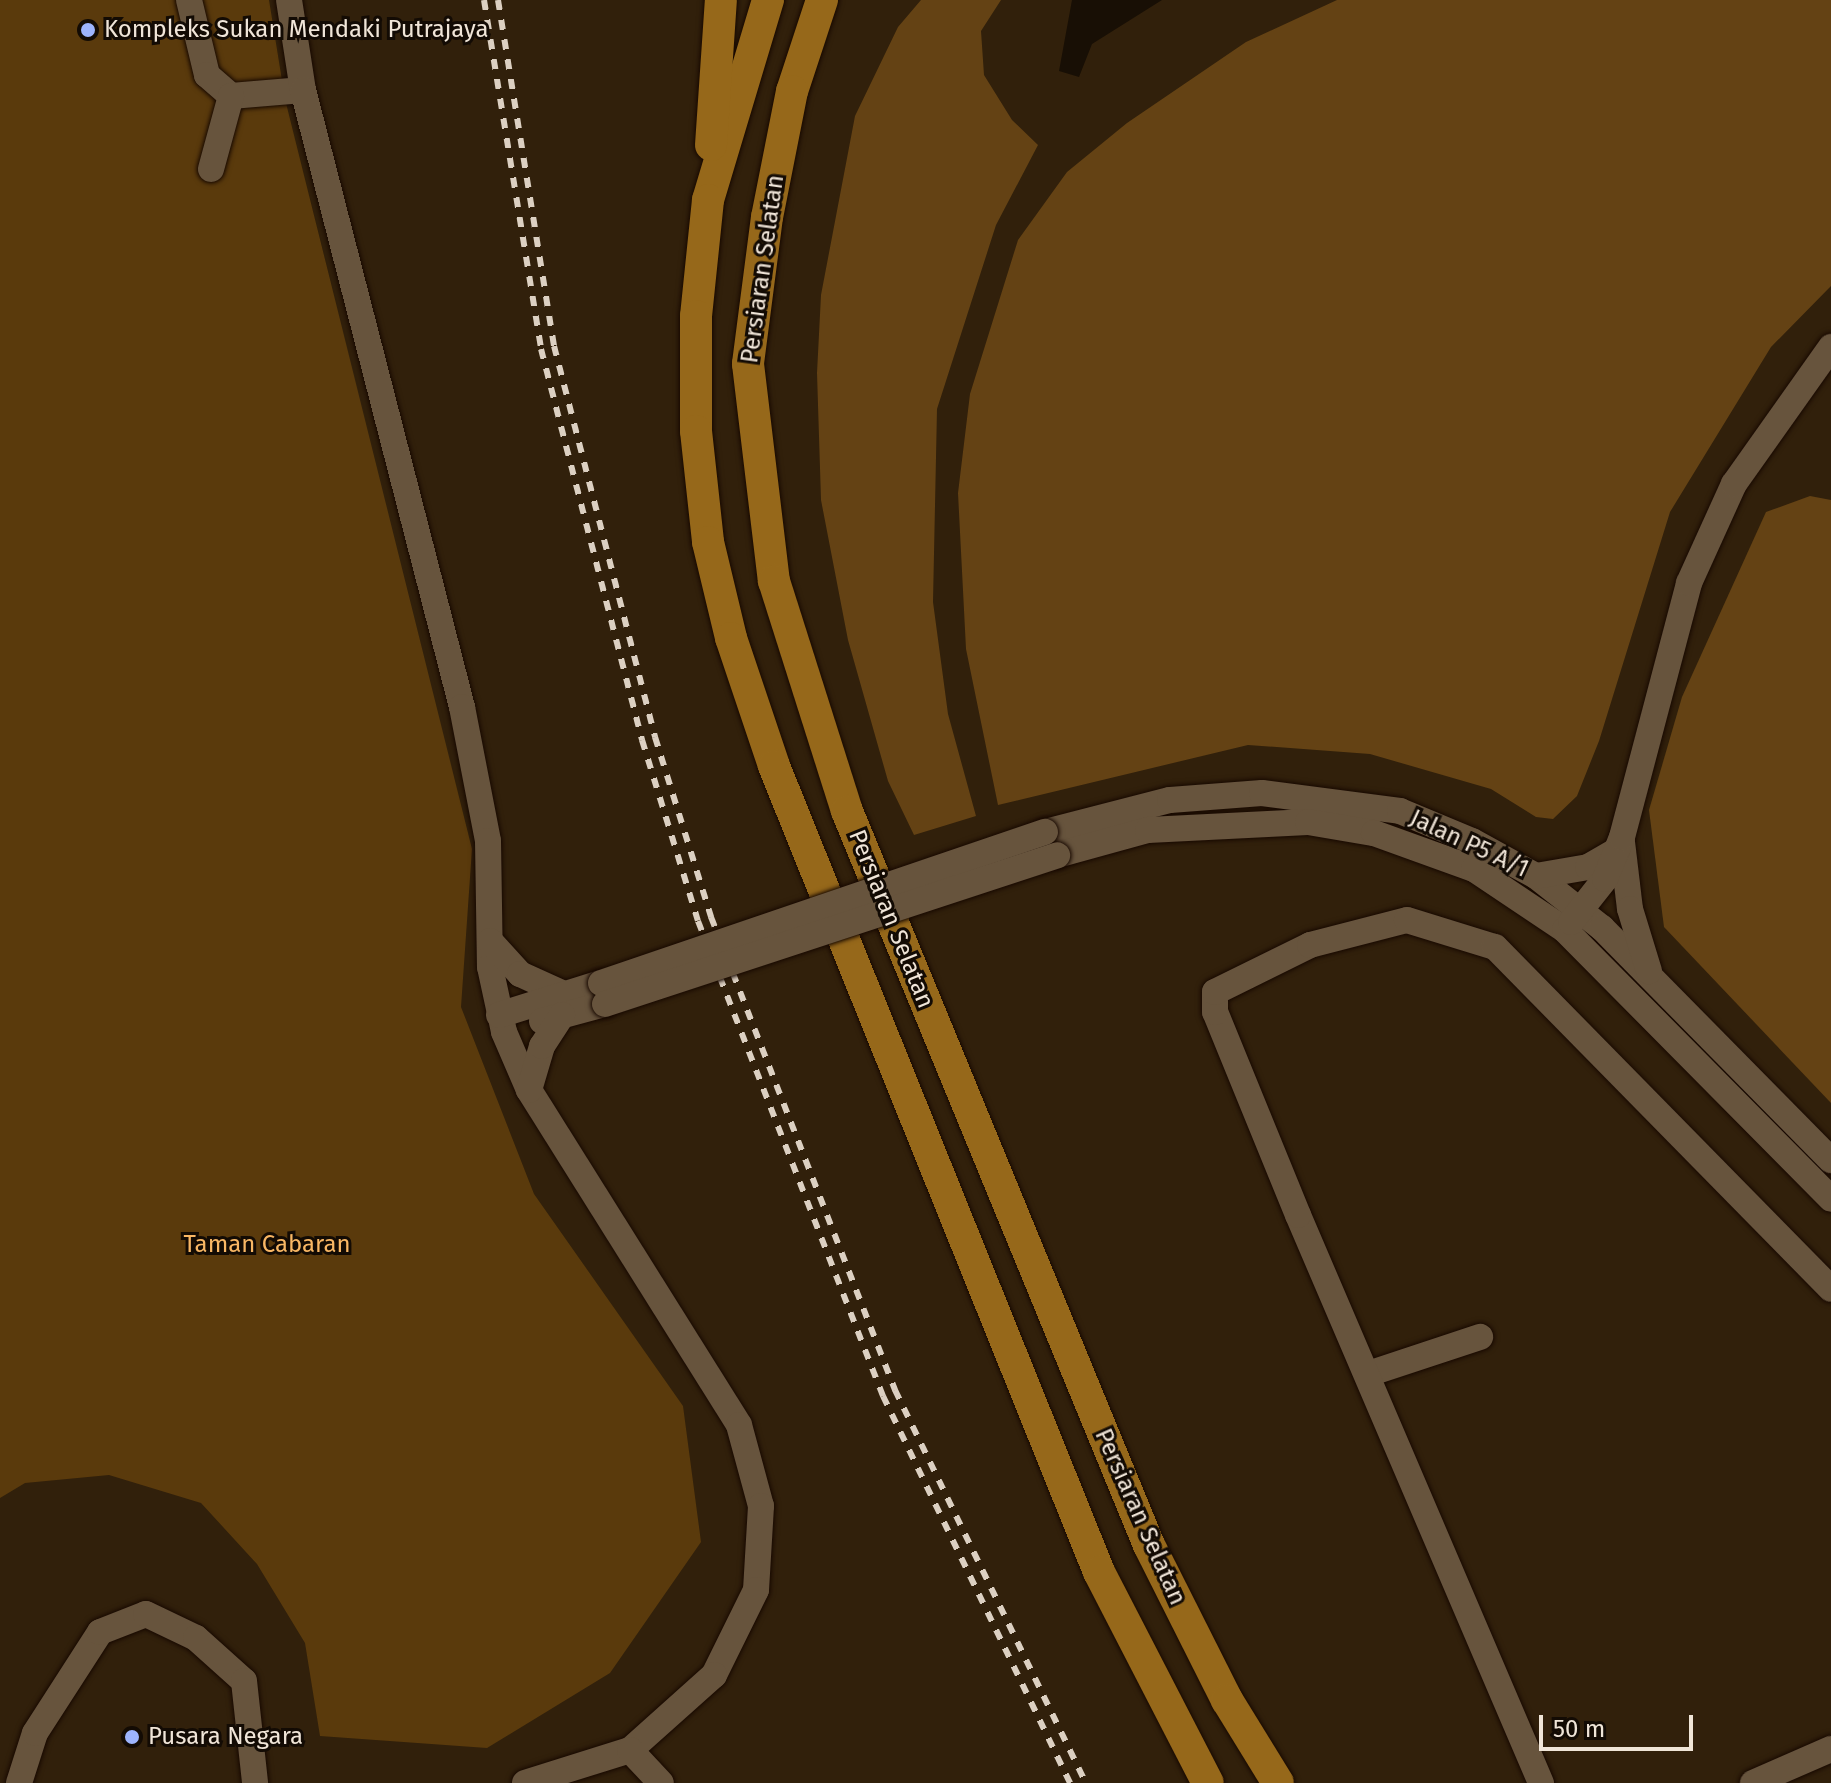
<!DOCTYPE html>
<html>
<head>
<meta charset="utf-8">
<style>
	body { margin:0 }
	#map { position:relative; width:1831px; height:1783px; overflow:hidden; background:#31200b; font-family:"Fira Sans",sans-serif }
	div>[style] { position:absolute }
	.green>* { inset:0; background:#5a3a0c }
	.forest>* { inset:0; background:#644214 }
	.water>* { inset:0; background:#180f05 }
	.roads { filter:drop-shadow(0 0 2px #180900) drop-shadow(0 0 2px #180900) }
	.minor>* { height:26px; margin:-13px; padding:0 13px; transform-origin:13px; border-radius:13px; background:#67543d }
	.major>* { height:32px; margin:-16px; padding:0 16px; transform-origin:16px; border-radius:16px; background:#96681a }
	.rail>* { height:6px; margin-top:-3px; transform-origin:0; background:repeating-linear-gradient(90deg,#dcd0c2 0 10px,transparent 0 20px) }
	.bridges { filter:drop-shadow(0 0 2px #180900) drop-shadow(0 0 2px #180900) }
	.minor-bridge>* { height:26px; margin:-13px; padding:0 13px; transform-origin:13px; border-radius:13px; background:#67543d }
	.dots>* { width:22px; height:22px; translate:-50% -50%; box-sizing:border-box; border:4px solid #130b04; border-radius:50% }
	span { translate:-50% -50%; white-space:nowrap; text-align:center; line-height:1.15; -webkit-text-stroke:6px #130b04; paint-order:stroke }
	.poi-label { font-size:24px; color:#f0e5d8 }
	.left { translate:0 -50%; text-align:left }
	.street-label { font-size:24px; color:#f0e5d8 }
	.park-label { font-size:24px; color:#f9b764 }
	.scale { position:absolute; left:1539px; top:1715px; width:154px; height:36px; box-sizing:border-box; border:4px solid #f0e5d8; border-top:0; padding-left:10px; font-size:24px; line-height:28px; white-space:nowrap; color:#f0e5d8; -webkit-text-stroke:6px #130b04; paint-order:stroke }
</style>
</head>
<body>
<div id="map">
	<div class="green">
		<i style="clip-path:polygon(0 0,269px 0,285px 99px,472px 849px,461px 1007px,534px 1194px,683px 1406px,701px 1542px,610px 1673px,487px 1748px,320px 1736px,305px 1643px,257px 1564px,201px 1503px,109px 1475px,25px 1483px,0 1498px)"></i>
	</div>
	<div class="forest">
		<i style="clip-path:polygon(921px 0,1001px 0,981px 31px,984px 75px,1012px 120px,1038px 145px,996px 225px,937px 409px,933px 602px,948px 714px,976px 816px,914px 835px,888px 781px,848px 640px,821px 500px,817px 373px,821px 295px,855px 116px,898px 27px)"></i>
		<i style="clip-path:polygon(1337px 0,1831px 0,1831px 286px,1771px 347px,1670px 512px,1599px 741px,1577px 796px,1553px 819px,1536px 817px,1491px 789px,1370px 754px,1248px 745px,998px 805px,966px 649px,958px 493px,970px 394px,1018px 240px,1067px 172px,1127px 123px,1246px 42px)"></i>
		<i style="clip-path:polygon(1810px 496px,1831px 500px,1831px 1103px,1664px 927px,1649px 810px,1682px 697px,1766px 512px)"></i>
	</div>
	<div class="water">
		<i style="clip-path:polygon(1072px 0,1162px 0,1092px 44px,1079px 77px,1059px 71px)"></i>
	</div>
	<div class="roads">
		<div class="minor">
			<i style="left:189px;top:0;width:77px;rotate:76.5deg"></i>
			<i style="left:207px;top:75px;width:32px;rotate:41deg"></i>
			<i style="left:231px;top:96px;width:72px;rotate:-4.8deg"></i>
			<i style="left:289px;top:0;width:91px;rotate:81.2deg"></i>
			<i style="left:303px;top:90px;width:637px;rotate:75.55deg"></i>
			<i style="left:462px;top:707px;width:136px;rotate:79deg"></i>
			<i style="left:488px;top:841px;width:126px;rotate:89.1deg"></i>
			<i style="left:490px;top:967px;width:66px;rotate:77.8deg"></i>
			<i style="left:504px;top:1032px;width:63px;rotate:66.7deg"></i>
			<i style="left:529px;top:1090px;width:395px;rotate:57.9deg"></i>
			<i style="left:739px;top:1425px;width:84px;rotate:74.8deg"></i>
			<i style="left:761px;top:1506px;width:84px;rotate:93.4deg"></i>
			<i style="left:756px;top:1590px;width:95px;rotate:116.3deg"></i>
			<i style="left:714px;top:1675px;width:113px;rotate:138.2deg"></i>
			<i style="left:630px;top:1750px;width:110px;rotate:162.6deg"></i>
			<i style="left:211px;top:169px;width:76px;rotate:-74.7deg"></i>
			<i style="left:1045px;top:832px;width:129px;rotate:-14.4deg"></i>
			<i style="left:1170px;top:800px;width:92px;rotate:-4.4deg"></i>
			<i style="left:1262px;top:793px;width:139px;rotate:7.4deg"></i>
			<i style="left:1400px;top:811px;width:78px;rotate:22.6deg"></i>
			<i style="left:1472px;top:841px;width:73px;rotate:28.7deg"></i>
			<i style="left:1536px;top:876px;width:84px;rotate:38.2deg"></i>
			<i style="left:1602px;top:928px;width:326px;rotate:45.4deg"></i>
			<i style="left:1622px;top:842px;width:67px;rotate:83.2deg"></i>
			<i style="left:1630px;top:909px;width:65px;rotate:73deg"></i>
			<i style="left:1057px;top:855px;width:94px;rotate:-15.4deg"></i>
			<i style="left:1148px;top:830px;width:160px;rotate:-2.9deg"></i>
			<i style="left:1308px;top:822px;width:67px;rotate:9.5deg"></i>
			<i style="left:1374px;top:833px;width:106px;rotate:19.8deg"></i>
			<i style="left:1474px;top:869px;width:110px;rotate:33.8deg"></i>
			<i style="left:1565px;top:930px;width:378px;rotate:45.3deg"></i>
			<i style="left:1536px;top:876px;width:53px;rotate:-9.8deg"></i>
			<i style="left:1588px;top:867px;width:34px;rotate:-30deg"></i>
			<i style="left:1571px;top:922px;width:55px;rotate:-51.7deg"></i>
			<i style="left:1605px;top:879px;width:45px;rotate:-68deg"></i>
			<i style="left:1622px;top:837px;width:263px;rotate:-75.2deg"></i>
			<i style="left:1689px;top:583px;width:109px;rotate:-65.6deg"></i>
			<i style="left:1734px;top:484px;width:168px;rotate:-54.7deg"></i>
			<i style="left:490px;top:941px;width:45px;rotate:47.7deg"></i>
			<i style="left:520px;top:974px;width:51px;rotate:24.5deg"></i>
			<i style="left:499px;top:1015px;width:107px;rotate:-17.4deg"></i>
			<i style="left:542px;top:1021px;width:65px;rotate:-15.1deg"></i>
			<i style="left:529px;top:1090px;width:46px;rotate:-73.5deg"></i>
			<i style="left:542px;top:1046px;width:37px;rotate:-57deg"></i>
			<i style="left:1371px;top:1373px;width:115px;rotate:-18.3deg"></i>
			<i style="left:630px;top:1750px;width:45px;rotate:46.8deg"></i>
			<i style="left:19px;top:1783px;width:52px;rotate:-72.3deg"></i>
			<i style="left:35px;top:1733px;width:120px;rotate:-57.2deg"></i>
			<i style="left:100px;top:1632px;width:49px;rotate:-21.4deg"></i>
			<i style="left:146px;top:1614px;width:55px;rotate:25.6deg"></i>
			<i style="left:196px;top:1638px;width:64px;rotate:41.9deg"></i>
			<i style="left:244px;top:1681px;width:103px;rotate:83.8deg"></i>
			<i style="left:1541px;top:1783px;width:618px;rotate:-113.16deg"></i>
			<i style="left:1298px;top:1215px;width:219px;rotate:-112.2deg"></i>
			<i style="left:1215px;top:1012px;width:20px;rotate:-90deg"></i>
			<i style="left:1215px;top:992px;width:106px;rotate:-26.3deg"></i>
			<i style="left:1310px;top:945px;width:100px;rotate:-14.5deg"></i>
			<i style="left:1407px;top:920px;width:92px;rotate:17.1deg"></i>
			<i style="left:1495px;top:947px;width:479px;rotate:45.5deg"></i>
			<i style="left:1753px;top:1783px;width:85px;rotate:-23.6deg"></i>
		</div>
		<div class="major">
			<i style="left:768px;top:0;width:209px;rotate:106.7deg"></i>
			<i style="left:708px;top:200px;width:117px;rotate:95.9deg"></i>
			<i style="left:696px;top:316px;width:115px;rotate:90deg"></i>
			<i style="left:696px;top:431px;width:112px;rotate:83.8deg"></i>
			<i style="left:708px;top:542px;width:99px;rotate:76.5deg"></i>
			<i style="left:731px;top:638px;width:135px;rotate:71.4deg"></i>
			<i style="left:774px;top:766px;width:869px;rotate:68.04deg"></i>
			<i style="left:1099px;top:1572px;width:237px;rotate:62.7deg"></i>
			<i style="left:822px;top:0;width:96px;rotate:108.2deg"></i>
			<i style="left:792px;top:91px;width:128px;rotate:101.2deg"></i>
			<i style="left:767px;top:217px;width:148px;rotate:97.4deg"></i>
			<i style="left:748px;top:364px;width:219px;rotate:83.2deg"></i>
			<i style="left:774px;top:581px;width:241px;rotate:72.4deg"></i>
			<i style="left:847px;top:811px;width:794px;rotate:67.64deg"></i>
			<i style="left:1149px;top:1545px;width:174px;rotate:63.3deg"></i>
			<i style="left:1227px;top:1700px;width:97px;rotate:58.4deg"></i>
			<i style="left:711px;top:145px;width:145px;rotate:-86.1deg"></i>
		</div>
	</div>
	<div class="rail">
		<i style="left:484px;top:0;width:354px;rotate:80.7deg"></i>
		<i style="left:541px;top:349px;width:404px;rotate:75.5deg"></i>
		<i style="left:642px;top:740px;width:189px;rotate:72.8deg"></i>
		<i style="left:698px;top:921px;width:510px;rotate:68.72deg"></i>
		<i style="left:883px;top:1396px;width:430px;rotate:64.2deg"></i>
		<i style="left:498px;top:0;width:351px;rotate:80.8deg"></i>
		<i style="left:554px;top:346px;width:404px;rotate:75.5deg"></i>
		<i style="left:655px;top:737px;width:189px;rotate:72.7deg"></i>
		<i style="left:711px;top:917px;width:508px;rotate:68.74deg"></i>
		<i style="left:895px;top:1390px;width:437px;rotate:64.1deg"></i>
	</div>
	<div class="bridges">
		<div class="minor-bridge">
			<i style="left:601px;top:983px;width:469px;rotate:-18.8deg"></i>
			<i style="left:605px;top:1004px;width:476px;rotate:-18.2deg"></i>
		</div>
	</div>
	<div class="dots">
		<i style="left:88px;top:30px;background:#9db4fd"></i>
		<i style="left:132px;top:1737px;background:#9db4fd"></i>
	</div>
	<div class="poi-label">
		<span class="left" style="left:104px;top:30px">Kompleks Sukan Mendaki Putrajaya</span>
		<span class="left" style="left:148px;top:1737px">Pusara Negara</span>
	</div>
	<div class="street-label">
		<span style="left:763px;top:269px;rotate:-82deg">Persiaran Selatan</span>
		<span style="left:1469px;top:844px;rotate:25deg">Jalan P5 A/1</span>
		<span style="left:891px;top:919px;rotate:68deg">Persiaran Selatan</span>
		<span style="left:1140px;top:1517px;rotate:66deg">Persiaran Selatan</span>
	</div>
	<div class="park-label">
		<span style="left:267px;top:1245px">Taman Cabaran</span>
	</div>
	<div class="scale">50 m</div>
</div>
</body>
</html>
